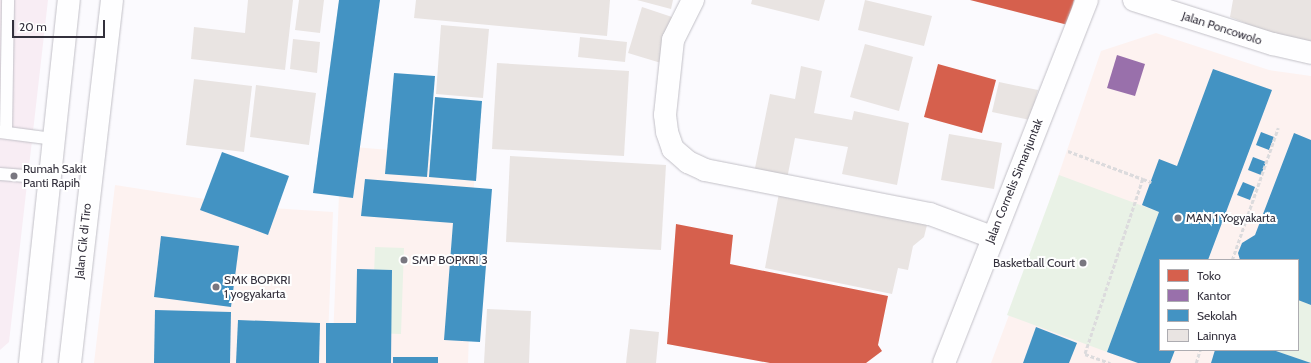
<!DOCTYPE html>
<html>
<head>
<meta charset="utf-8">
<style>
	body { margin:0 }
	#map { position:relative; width:1311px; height:363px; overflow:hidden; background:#fbfafe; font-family:Cabin,sans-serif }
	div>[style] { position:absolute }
	.education>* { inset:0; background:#fdf2f0 }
	.medical>* { inset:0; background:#f8edf4 }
	.green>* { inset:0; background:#e9f2e6 }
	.shops>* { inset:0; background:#d6604d }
	.offices>* { inset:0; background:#9970ab }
	.schools>* { inset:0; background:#4393c3 }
	.building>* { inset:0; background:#e9e4e2 }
	.path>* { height:2.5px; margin-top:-1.25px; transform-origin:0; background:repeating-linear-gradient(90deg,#dcdbdd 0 4px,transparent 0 6px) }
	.roads { filter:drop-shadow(0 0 1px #c2c0c7) drop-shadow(0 0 1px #c2c0c7) }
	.service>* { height:12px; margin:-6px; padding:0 6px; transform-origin:6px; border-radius:6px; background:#fefeff }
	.minor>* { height:22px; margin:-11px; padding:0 11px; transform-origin:11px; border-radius:11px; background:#fefeff }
	.secondary>* { height:22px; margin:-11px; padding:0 11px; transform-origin:11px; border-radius:11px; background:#fefeff }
	.primary>* { height:22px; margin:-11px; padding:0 11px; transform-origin:11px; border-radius:11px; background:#fefeff }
	.dots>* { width:11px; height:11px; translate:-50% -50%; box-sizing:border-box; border:2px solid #fff; border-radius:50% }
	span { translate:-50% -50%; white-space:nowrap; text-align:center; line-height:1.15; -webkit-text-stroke:4px #fff; paint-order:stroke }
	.street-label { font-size:12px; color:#33303c }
	.poi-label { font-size:12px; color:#33303c }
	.left { translate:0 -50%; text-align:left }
	.right { translate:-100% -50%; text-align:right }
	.legend { position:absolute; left:1159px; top:259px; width:140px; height:92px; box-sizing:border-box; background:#fff; border:1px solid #adacb1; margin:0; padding:5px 7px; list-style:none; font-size:12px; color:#33303c }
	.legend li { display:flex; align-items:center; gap:8px; height:20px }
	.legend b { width:20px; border:1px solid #adacb1 }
	.scale { position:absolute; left:12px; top:20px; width:93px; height:18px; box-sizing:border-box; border:2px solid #33303c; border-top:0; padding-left:5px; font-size:12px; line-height:14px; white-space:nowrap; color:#33303c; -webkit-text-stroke:3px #fff; paint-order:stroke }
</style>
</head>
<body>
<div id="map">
	<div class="education">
		<i style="clip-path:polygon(evenodd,1156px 33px,1269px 70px,1311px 76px,1311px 363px,991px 363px,1026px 270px,1101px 51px,1156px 33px,1160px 260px,1298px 260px,1298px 350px,1160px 350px,1160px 260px)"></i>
		<i style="clip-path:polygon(341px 146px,475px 157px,468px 363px,332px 363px)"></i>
		<i style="clip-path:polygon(115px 185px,256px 207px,333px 212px,327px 363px,94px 363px)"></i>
	</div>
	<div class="medical">
		<i style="clip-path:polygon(0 0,48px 0,9px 342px,0 350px)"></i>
	</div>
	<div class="green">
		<i style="clip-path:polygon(1059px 175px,1159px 212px,1107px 352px,1007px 315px)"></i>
		<i style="clip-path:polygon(375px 247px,404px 248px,401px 334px,372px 333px)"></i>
		<i style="clip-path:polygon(1298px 300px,1311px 305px,1311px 363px,1273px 350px,1298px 350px)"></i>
	</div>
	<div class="shops">
		<i style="clip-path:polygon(970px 0,1074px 0,1068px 25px)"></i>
		<i style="clip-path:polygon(938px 64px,996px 80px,982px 133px,924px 117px)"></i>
		<i style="clip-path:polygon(676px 224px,733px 235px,730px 264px,888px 296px,878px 345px,882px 351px,866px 363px,770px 363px,667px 344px)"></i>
	</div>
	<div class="offices">
		<i style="clip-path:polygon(1117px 55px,1145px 64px,1135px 96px,1107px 88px)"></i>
	</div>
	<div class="schools">
		<i style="clip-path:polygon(339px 0,380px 0,353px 198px,313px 193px)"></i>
		<i style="clip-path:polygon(1213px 69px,1272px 90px,1208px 260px,1160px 260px,1160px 350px,1175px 350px,1170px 363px,1138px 363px,1107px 352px,1159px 212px,1142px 205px,1159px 159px,1177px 166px)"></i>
		<i style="clip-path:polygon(394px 73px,435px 76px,427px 177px,385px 174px)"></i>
		<i style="clip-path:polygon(435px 97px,482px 101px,476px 181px,429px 177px)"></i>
		<i style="clip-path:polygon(1261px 132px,1274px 137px,1269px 150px,1256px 145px)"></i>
		<i style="clip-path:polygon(1294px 133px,1311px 140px,1311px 305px,1298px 300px,1298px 260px,1240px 260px,1238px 253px,1242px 243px,1255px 235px)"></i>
		<i style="clip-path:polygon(222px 152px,289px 176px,268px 235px,200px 210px)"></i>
		<i style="clip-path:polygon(1253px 157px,1266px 162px,1261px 175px,1248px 170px)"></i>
		<i style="clip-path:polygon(365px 179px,492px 189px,480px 342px,444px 340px,453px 223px,361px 216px)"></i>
		<i style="clip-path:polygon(1243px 182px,1255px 187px,1250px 200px,1237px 195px)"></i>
		<i style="clip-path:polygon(161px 236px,239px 246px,231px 307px,154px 297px)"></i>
		<i style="clip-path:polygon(357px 269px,392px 270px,391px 363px,326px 363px,326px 323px,356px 323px)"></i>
		<i style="clip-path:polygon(155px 310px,231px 312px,230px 363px,154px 363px)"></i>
		<i style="clip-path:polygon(238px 320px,320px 323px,319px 363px,236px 363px)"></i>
		<i style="clip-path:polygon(1036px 327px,1077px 343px,1069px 363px,1023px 363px)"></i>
		<i style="clip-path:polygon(1215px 350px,1273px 350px,1311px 363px,1211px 363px)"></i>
		<i style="clip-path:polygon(393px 357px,438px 357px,438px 363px,393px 363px)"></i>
	</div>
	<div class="building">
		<i style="clip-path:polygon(248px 0,293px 0,285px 70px,191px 59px,194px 27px,245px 33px)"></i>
		<i style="clip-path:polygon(299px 0,324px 0,320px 33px,295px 30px)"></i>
		<i style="clip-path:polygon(416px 0,610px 0,607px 36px,414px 18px)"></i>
		<i style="clip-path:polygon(637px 0,673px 0,671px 9px)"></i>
		<i style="clip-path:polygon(752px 0,825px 0,819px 21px,751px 4px)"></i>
		<i style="clip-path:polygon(865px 0,932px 16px,924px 46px,858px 30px)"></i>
		<i style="clip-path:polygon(1233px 0,1311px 0,1311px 45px,1252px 33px,1245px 23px,1230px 17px)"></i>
		<i style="clip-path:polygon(642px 7px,675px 18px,661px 63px,628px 53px)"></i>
		<i style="clip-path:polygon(441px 25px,489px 29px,483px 98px,436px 94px)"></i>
		<i style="clip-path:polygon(580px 37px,627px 42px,625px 62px,578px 57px)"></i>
		<i style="clip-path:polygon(293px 39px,320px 42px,317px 73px,290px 69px)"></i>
		<i style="clip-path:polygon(865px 44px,913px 57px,899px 111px,850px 97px)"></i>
		<i style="clip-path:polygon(497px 63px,629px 71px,624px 156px,492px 149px)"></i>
		<i style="clip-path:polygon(801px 66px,822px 71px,814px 113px,852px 120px,854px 111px,909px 123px,897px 185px,842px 174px,848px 147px,795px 138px,787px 179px,754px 173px,770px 94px,795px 99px)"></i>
		<i style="clip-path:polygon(194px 79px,252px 86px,244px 152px,186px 145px)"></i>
		<i style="clip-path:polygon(999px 82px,1038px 90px,1030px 120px,992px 112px)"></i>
		<i style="clip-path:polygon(256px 85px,316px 93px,309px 145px,250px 137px)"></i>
		<i style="clip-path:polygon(949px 134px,1002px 143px,994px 189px,941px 180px)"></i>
		<i style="clip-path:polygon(510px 156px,666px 165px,661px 250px,506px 242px)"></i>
		<i style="clip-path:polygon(779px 193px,928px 221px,924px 237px,913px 246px,908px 270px,898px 268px,892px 294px,765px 268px)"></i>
		<i style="clip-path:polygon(487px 309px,531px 311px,529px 363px,484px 363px)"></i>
		<i style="clip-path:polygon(630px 329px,659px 332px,656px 363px,626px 363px)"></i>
	</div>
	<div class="path">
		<i style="left:1068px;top:151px;width:80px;rotate:20.5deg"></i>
		<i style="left:1143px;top:179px;width:184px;rotate:108.3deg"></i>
		<i style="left:1085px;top:354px;width:27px;rotate:20deg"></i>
		<i style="left:1143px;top:179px;width:9px;rotate:21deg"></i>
		<i style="left:1232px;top:260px;width:140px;rotate:-70.8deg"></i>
		<i style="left:1196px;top:363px;width:14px;rotate:-73deg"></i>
	</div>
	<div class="roads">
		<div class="service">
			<i style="left:0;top:132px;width:53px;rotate:7.5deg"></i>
			<i style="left:6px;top:132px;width:132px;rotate:-89.1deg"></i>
			<i style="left:0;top:174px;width:51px;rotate:4.5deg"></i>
		</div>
		<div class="minor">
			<i style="left:693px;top:0;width:45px;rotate:116.6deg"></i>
			<i style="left:673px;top:40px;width:75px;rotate:96.1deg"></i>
			<i style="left:665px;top:115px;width:17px;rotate:83deg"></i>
			<i style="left:667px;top:132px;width:18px;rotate:71deg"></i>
			<i style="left:673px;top:149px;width:20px;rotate:41deg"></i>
			<i style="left:688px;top:162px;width:19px;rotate:25deg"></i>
			<i style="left:705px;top:170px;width:229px;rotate:11.1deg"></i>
			<i style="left:930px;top:214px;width:66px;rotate:20.4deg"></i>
			<i style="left:1134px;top:0;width:146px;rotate:17.6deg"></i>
			<i style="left:1273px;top:44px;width:39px;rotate:13deg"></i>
		</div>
		<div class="secondary">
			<i style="left:944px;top:363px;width:390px;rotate:-68.5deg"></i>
		</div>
		<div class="primary">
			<i style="left:30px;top:363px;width:365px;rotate:-83.9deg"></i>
			<i style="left:70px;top:363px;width:365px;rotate:-83.4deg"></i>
		</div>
	</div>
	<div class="dots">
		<i style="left:14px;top:176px;background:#797780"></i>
		<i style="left:1178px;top:218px;background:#797780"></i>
		<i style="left:404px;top:260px;background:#797780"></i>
		<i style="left:1083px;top:263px;background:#797780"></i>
		<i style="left:216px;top:287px;background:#797780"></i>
	</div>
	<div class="street-label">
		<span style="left:1222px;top:28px;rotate:18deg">Jalan Poncowolo</span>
		<span style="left:1014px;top:181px;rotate:-68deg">Jalan Cornelis Simanjuntak</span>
		<span style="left:83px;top:241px;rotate:-84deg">Jalan Cik di Tiro</span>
	</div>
	<div class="poi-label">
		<span class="left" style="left:23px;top:176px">Rumah Sakit<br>Panti Rapih</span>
		<span class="left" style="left:1186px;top:218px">MAN 1 Yogyakarta</span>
		<span class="left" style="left:412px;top:260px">SMP BOPKRI 3</span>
		<span class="right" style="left:1075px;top:263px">Basketball Court</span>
		<span class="left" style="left:224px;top:287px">SMK BOPKRI<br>1 yogyakarta</span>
	</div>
	<ul class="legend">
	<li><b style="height:11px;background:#d6604d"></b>Toko</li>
	<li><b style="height:11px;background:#9970ab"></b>Kantor</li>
	<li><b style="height:11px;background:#4393c3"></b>Sekolah</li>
	<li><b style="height:11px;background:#e9e4e2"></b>Lainnya</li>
	</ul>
	<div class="scale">20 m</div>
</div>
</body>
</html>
